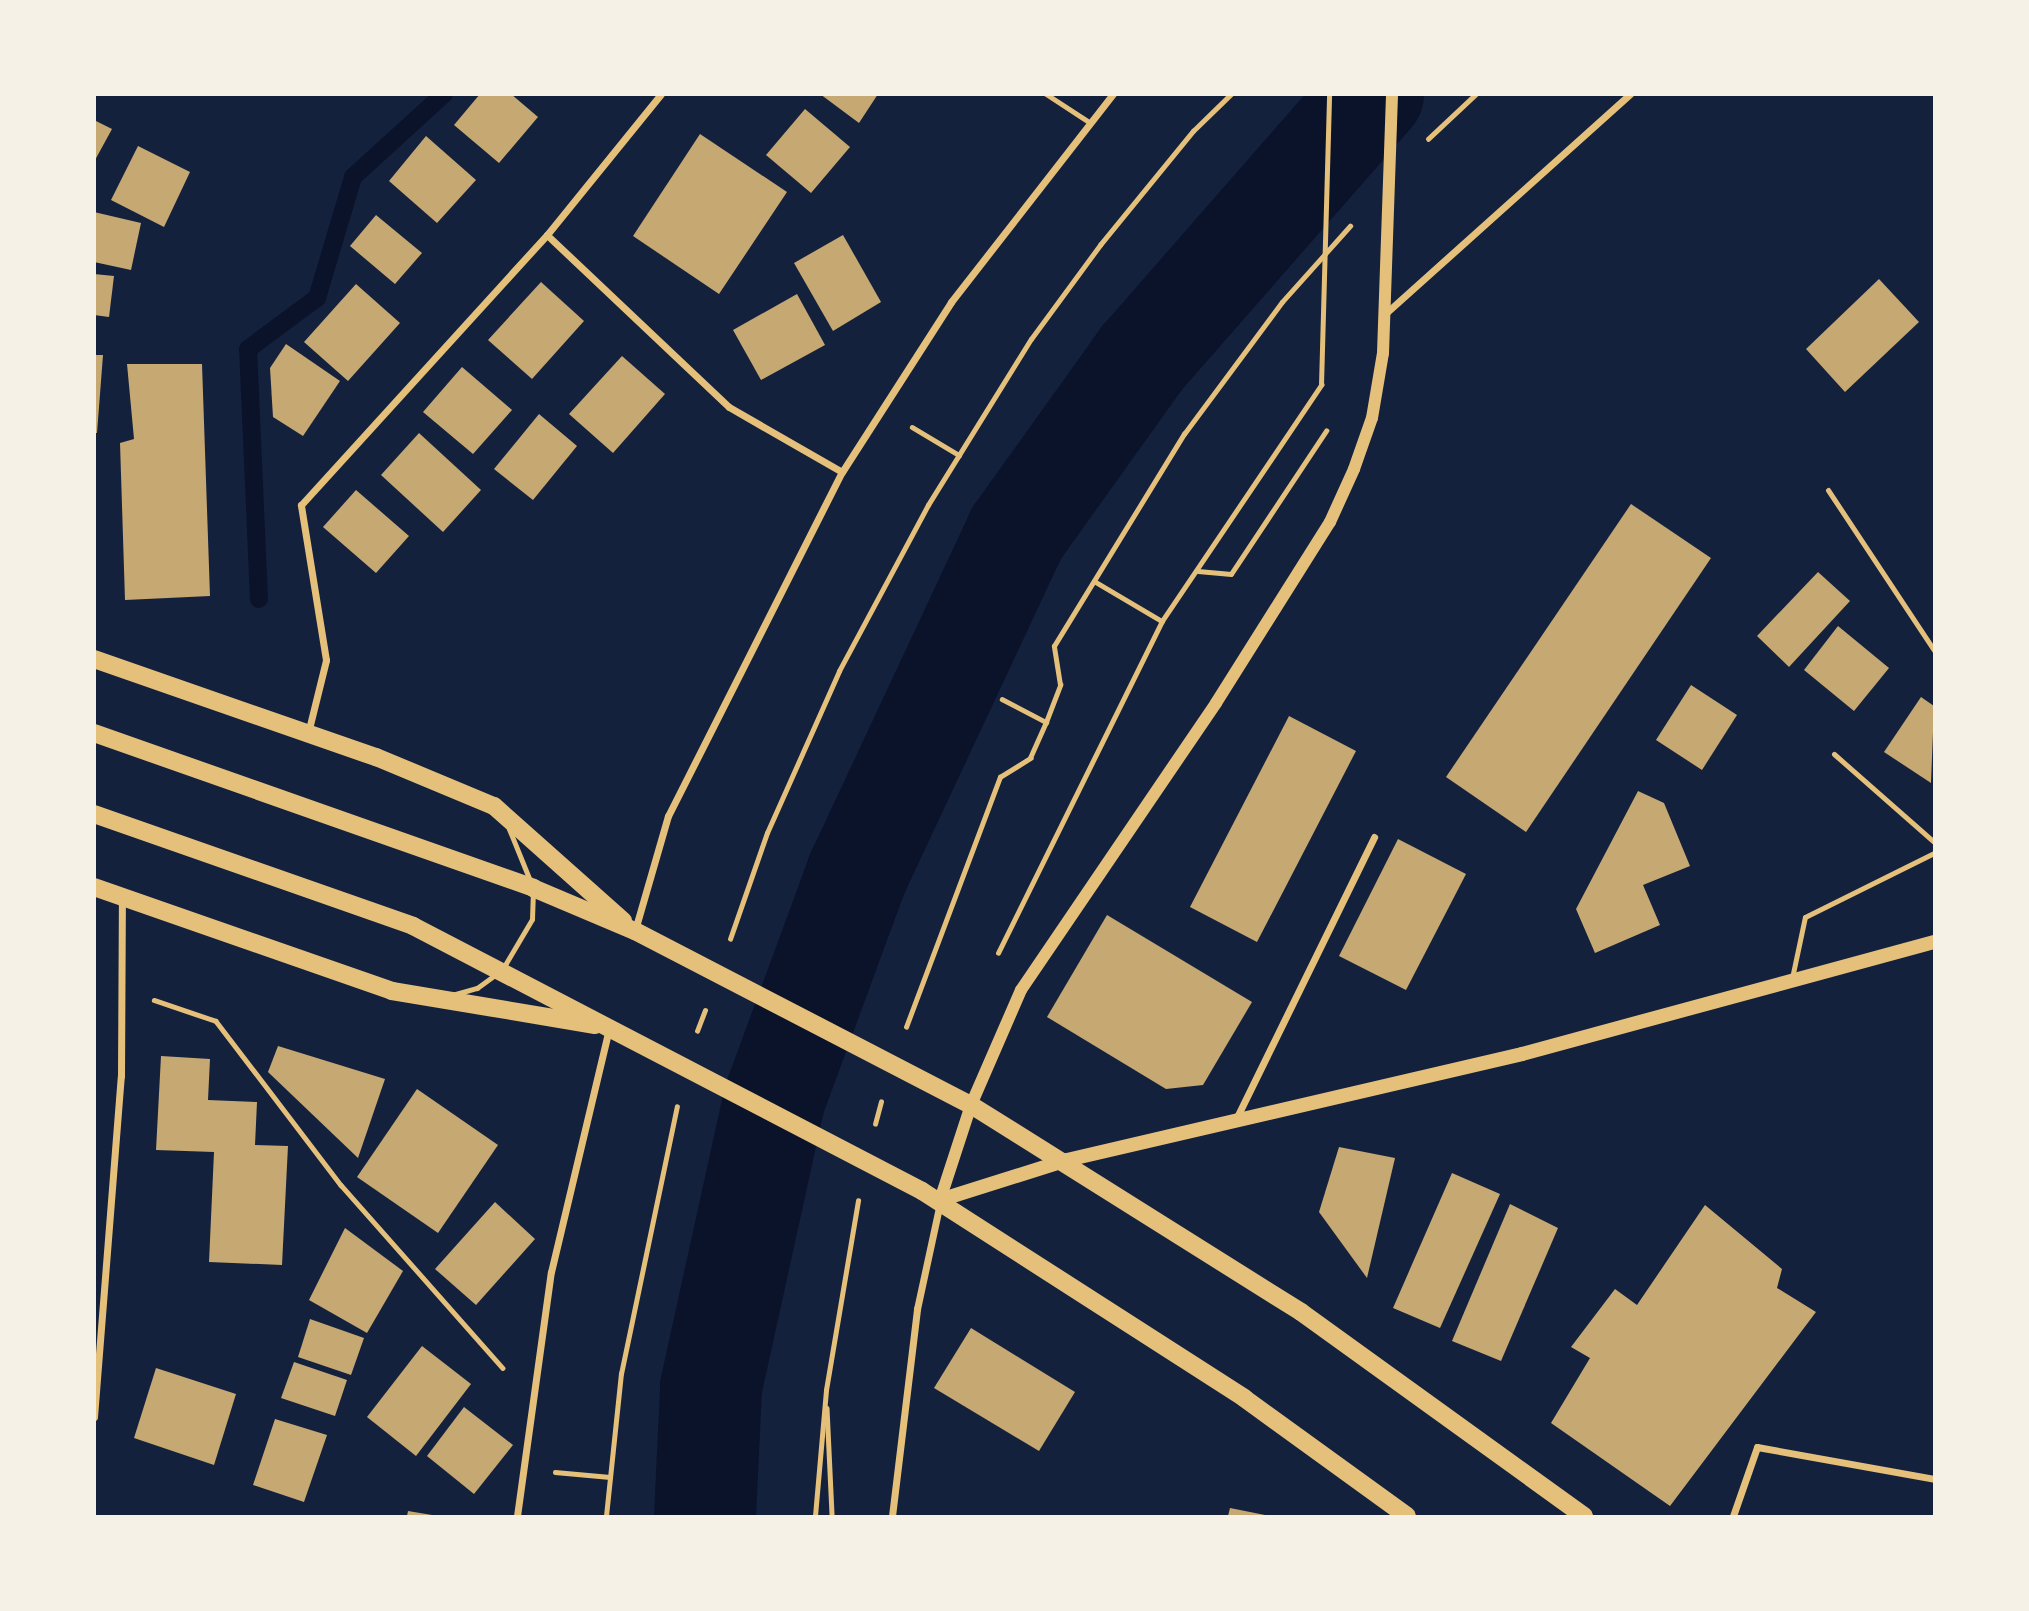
<!DOCTYPE html>
<html>
<head>
<meta charset="utf-8">
<style>
	body { margin:0 }
	#map { position:relative; width:2029px; height:1611px; overflow:hidden; background:#14213d; font-family:"Work Sans",sans-serif }
	div>[style] { position:absolute }
	.stream>* { height:18px; margin:-9px; padding:0 9px; transform-origin:9px; border-radius:9px; background:#0b132b }
	.river>* { height:102px; margin:-51px; padding:0 51px; transform-origin:51px; border-radius:51px; background:#0b132b }
	.building>* { inset:0; background:#c6a872 }
	.path>* { height:4.5px; margin:-2.25px; padding:0 2.25px; transform-origin:2.25px; border-radius:2.25px; background:#e5c07b }
	.service>* { height:5px; margin:-2.5px; padding:0 2.5px; transform-origin:2.5px; border-radius:2.5px; background:#e5c07b }
	.minor>* { height:7px; margin:-3.5px; padding:0 3.5px; transform-origin:3.5px; border-radius:3.5px; background:#e5c07b }
	.tertiary>* { height:12px; margin:-6px; padding:0 6px; transform-origin:6px; border-radius:6px; background:#e5c07b }
	.secondary>* { height:14px; margin:-7px; padding:0 7px; transform-origin:7px; border-radius:7px; background:#e5c07b }
	.primary>* { height:18px; margin:-9px; padding:0 9px; transform-origin:9px; border-radius:9px; background:#e5c07b }
	span { translate:-50% -50%; white-space:nowrap; text-align:center; line-height:1.15; -webkit-text-stroke:7px #f6f1e7; paint-order:stroke }
	.frame { position:absolute; inset:0; border:96px solid #f6f1e7; pointer-events:none }
</style>
</head>
<body>
<div id="map">
	<div class="stream">
		<i style="left:259px;top:599px;width:250px;rotate:-92.5deg"></i>
		<i style="left:248px;top:349px;width:86px;rotate:-36.5deg"></i>
		<i style="left:317px;top:298px;width:126px;rotate:-73.4deg"></i>
		<i style="left:353px;top:177px;width:123px;rotate:-42.4deg"></i>
	</div>
	<div class="river">
		<i style="left:705px;top:1516px;width:129px;rotate:-87.3deg"></i>
		<i style="left:711px;top:1387px;width:294px;rotate:-77.6deg"></i>
		<i style="left:774px;top:1100px;width:243px;rotate:-69.8deg"></i>
		<i style="left:858px;top:872px;width:373px;rotate:-64.9deg"></i>
		<i style="left:1016px;top:534px;width:216px;rotate:-54.4deg"></i>
		<i style="left:1142px;top:358px;width:351px;rotate:-48.8deg"></i>
	</div>
	<div class="building">
		<i style="clip-path:polygon(480px 94px,511px 94px,538px 117px,499px 163px,454px 125px)"></i>
		<i style="clip-path:polygon(820px 94px,878px 94px,859px 123px)"></i>
		<i style="clip-path:polygon(805px 109px,850px 147px,811px 193px,766px 155px)"></i>
		<i style="clip-path:polygon(94px 120px,112px 129px,94px 162px)"></i>
		<i style="clip-path:polygon(700px 134px,787px 192px,719px 294px,633px 236px)"></i>
		<i style="clip-path:polygon(426px 136px,476px 180px,437px 223px,389px 181px)"></i>
		<i style="clip-path:polygon(138px 146px,190px 172px,164px 227px,111px 200px)"></i>
		<i style="clip-path:polygon(94px 212px,141px 223px,131px 270px,94px 262px)"></i>
		<i style="clip-path:polygon(376px 215px,422px 253px,395px 284px,350px 246px)"></i>
		<i style="clip-path:polygon(843px 235px,881px 302px,833px 331px,794px 263px)"></i>
		<i style="clip-path:polygon(94px 274px,114px 276px,109px 317px,94px 315px)"></i>
		<i style="clip-path:polygon(1879px 279px,1919px 322px,1845px 392px,1806px 349px)"></i>
		<i style="clip-path:polygon(541px 282px,584px 321px,532px 379px,488px 340px)"></i>
		<i style="clip-path:polygon(356px 284px,400px 323px,348px 381px,304px 342px)"></i>
		<i style="clip-path:polygon(797px 294px,825px 345px,761px 380px,733px 330px)"></i>
		<i style="clip-path:polygon(286px 344px,340px 381px,303px 436px,273px 417px,270px 368px)"></i>
		<i style="clip-path:polygon(94px 355px,103px 355px,97px 433px,94px 433px)"></i>
		<i style="clip-path:polygon(622px 356px,665px 394px,613px 453px,569px 414px)"></i>
		<i style="clip-path:polygon(127px 364px,202px 364px,210px 596px,125px 600px,120px 443px,134px 439px)"></i>
		<i style="clip-path:polygon(462px 367px,512px 410px,473px 454px,423px 412px)"></i>
		<i style="clip-path:polygon(539px 414px,577px 446px,533px 500px,494px 469px)"></i>
		<i style="clip-path:polygon(419px 433px,481px 490px,443px 532px,381px 475px)"></i>
		<i style="clip-path:polygon(356px 490px,409px 536px,376px 573px,323px 527px)"></i>
		<i style="clip-path:polygon(1631px 504px,1711px 558px,1526px 832px,1446px 777px)"></i>
		<i style="clip-path:polygon(1818px 572px,1850px 601px,1789px 667px,1757px 636px)"></i>
		<i style="clip-path:polygon(1838px 626px,1889px 668px,1854px 711px,1804px 670px)"></i>
		<i style="clip-path:polygon(1691px 685px,1737px 715px,1702px 770px,1656px 740px)"></i>
		<i style="clip-path:polygon(1921px 697px,1934px 706px,1931px 783px,1884px 752px)"></i>
		<i style="clip-path:polygon(1289px 716px,1356px 751px,1257px 942px,1190px 907px)"></i>
		<i style="clip-path:polygon(1638px 791px,1664px 803px,1690px 866px,1643px 885px,1660px 925px,1595px 953px,1576px 909px)"></i>
		<i style="clip-path:polygon(1398px 839px,1466px 874px,1406px 990px,1339px 956px)"></i>
		<i style="clip-path:polygon(1107px 915px,1252px 1002px,1203px 1085px,1166px 1089px,1047px 1017px)"></i>
		<i style="clip-path:polygon(278px 1046px,385px 1079px,358px 1158px,268px 1072px)"></i>
		<i style="clip-path:polygon(161px 1056px,210px 1059px,208px 1100px,257px 1102px,255px 1145px,288px 1146px,282px 1265px,209px 1262px,214px 1152px,156px 1150px)"></i>
		<i style="clip-path:polygon(417px 1089px,498px 1145px,438px 1233px,357px 1177px)"></i>
		<i style="clip-path:polygon(1339px 1147px,1395px 1158px,1367px 1278px,1319px 1212px)"></i>
		<i style="clip-path:polygon(1452px 1173px,1500px 1194px,1440px 1328px,1393px 1308px)"></i>
		<i style="clip-path:polygon(495px 1202px,535px 1239px,476px 1305px,435px 1269px)"></i>
		<i style="clip-path:polygon(1510px 1204px,1558px 1228px,1501px 1361px,1452px 1341px)"></i>
		<i style="clip-path:polygon(1705px 1205px,1782px 1269px,1777px 1288px,1816px 1312px,1670px 1506px,1551px 1423px,1590px 1358px,1571px 1347px,1615px 1289px,1637px 1305px)"></i>
		<i style="clip-path:polygon(345px 1228px,403px 1271px,367px 1333px,309px 1300px)"></i>
		<i style="clip-path:polygon(310px 1319px,364px 1338px,351px 1375px,298px 1357px)"></i>
		<i style="clip-path:polygon(971px 1328px,1075px 1392px,1039px 1451px,934px 1388px)"></i>
		<i style="clip-path:polygon(422px 1346px,471px 1384px,416px 1456px,367px 1417px)"></i>
		<i style="clip-path:polygon(294px 1362px,347px 1380px,335px 1416px,281px 1398px)"></i>
		<i style="clip-path:polygon(156px 1368px,236px 1394px,214px 1465px,134px 1438px)"></i>
		<i style="clip-path:polygon(464px 1407px,513px 1445px,474px 1494px,427px 1456px)"></i>
		<i style="clip-path:polygon(275px 1419px,327px 1435px,304px 1502px,253px 1485px)"></i>
		<i style="clip-path:polygon(1230px 1508px,1265px 1515px,1265px 1516px,1228px 1516px)"></i>
		<i style="clip-path:polygon(408px 1511px,432px 1515px,432px 1516px,407px 1516px)"></i>
	</div>
	<div class="path">
		<i style="left:1428px;top:139px;width:66px;rotate:-43.2deg"></i>
		<i style="left:912px;top:427px;width:55px;rotate:30.8deg"></i>
		<i style="left:1198px;top:571px;width:33px;rotate:5deg"></i>
		<i style="left:1231px;top:574px;width:172px;rotate:-56.4deg"></i>
		<i style="left:1094px;top:581px;width:79px;rotate:30.5deg"></i>
		<i style="left:1002px;top:699px;width:50px;rotate:27.6deg"></i>
		<i style="left:730px;top:939px;width:112px;rotate:-70.8deg"></i>
		<i style="left:767px;top:833px;width:177px;rotate:-66deg"></i>
		<i style="left:839px;top:671px;width:188px;rotate:-61.8deg"></i>
		<i style="left:928px;top:505px;width:195px;rotate:-58.2deg"></i>
		<i style="left:1031px;top:339px;width:117px;rotate:-53.7deg"></i>
		<i style="left:1100px;top:245px;width:147px;rotate:-50.8deg"></i>
		<i style="left:1193px;top:131px;width:53px;rotate:-44.2deg"></i>
		<i style="left:998px;top:953px;width:370px;rotate:-63.7deg"></i>
		<i style="left:1162px;top:621px;width:285px;rotate:-56deg"></i>
		<i style="left:1321px;top:385px;width:291px;rotate:-88.4deg"></i>
		<i style="left:154px;top:1000px;width:65px;rotate:18.7deg"></i>
		<i style="left:216px;top:1021px;width:206px;rotate:52.7deg"></i>
		<i style="left:341px;top:1185px;width:244px;rotate:48.5deg"></i>
		<i style="left:906px;top:1027px;width:267px;rotate:-69.4deg"></i>
		<i style="left:1000px;top:777px;width:36px;rotate:-32deg"></i>
		<i style="left:1030px;top:758px;width:39px;rotate:-66deg"></i>
		<i style="left:1046px;top:722px;width:40px;rotate:-69deg"></i>
		<i style="left:1060px;top:685px;width:39px;rotate:-99deg"></i>
		<i style="left:1054px;top:646px;width:249px;rotate:-58.5deg"></i>
		<i style="left:1184px;top:434px;width:164px;rotate:-53.4deg"></i>
		<i style="left:1282px;top:302px;width:102px;rotate:-48.2deg"></i>
		<i style="left:697px;top:1031px;width:22px;rotate:-69deg"></i>
		<i style="left:875px;top:1124px;width:23px;rotate:-75deg"></i>
		<i style="left:827px;top:1408px;width:108px;rotate:87.3deg"></i>
		<i style="left:555px;top:1472px;width:55px;rotate:5.2deg"></i>
		<i style="left:606px;top:1516px;width:143px;rotate:-84deg"></i>
		<i style="left:621px;top:1374px;width:273px;rotate:-78.2deg"></i>
		<i style="left:815px;top:1516px;width:126px;rotate:-85deg"></i>
		<i style="left:826px;top:1390px;width:192px;rotate:-80.4deg"></i>
	</div>
	<div class="service">
		<i style="left:1046px;top:94px;width:51px;rotate:33.1deg"></i>
		<i style="left:1828px;top:490px;width:192px;rotate:56.5deg"></i>
		<i style="left:1834px;top:754px;width:133px;rotate:41.3deg"></i>
		<i style="left:1792px;top:978px;width:62px;rotate:-78deg"></i>
		<i style="left:1805px;top:917px;width:144px;rotate:-26.4deg"></i>
		<i style="left:452px;top:995px;width:26px;rotate:-16deg"></i>
		<i style="left:477px;top:988px;width:31px;rotate:-36deg"></i>
		<i style="left:502px;top:970px;width:59px;rotate:-59.5deg"></i>
		<i style="left:532px;top:919px;width:31px;rotate:-88deg"></i>
		<i style="left:533px;top:888px;width:64px;rotate:-112.1deg"></i>
	</div>
	<div class="minor">
		<i style="left:661px;top:94px;width:181px;rotate:129deg"></i>
		<i style="left:547px;top:235px;width:250px;rotate:43.4deg"></i>
		<i style="left:729px;top:407px;width:130px;rotate:29.9deg"></i>
		<i style="left:1386px;top:313px;width:328px;rotate:-41.9deg"></i>
		<i style="left:308px;top:733px;width:75px;rotate:-76.1deg"></i>
		<i style="left:326px;top:660px;width:157px;rotate:-99.2deg"></i>
		<i style="left:301px;top:505px;width:365px;rotate:-47.7deg"></i>
		<i style="left:635px;top:930px;width:119px;rotate:-73.9deg"></i>
		<i style="left:668px;top:816px;width:386px;rotate:-63.2deg"></i>
		<i style="left:842px;top:472px;width:202px;rotate:-57.3deg"></i>
		<i style="left:951px;top:302px;width:264px;rotate:-52.1deg"></i>
		<i style="left:1236px;top:1119px;width:314px;rotate:-63.9deg"></i>
		<i style="left:94px;top:1417px;width:342px;rotate:-85.5deg"></i>
		<i style="left:121px;top:1076px;width:179px;rotate:-89.7deg"></i>
		<i style="left:517px;top:1516px;width:246px;rotate:-82.1deg"></i>
		<i style="left:551px;top:1272px;width:251px;rotate:-76.6deg"></i>
		<i style="left:892px;top:1516px;width:209px;rotate:-83.1deg"></i>
		<i style="left:917px;top:1309px;width:108px;rotate:-77.8deg"></i>
		<i style="left:1733px;top:1516px;width:73px;rotate:-70.8deg"></i>
		<i style="left:1757px;top:1447px;width:180px;rotate:10.2deg"></i>
	</div>
	<div class="tertiary">
		<i style="left:940px;top:1200px;width:100px;rotate:-71.9deg"></i>
		<i style="left:971px;top:1105px;width:125px;rotate:-66.5deg"></i>
		<i style="left:1021px;top:990px;width:347px;rotate:-55.8deg"></i>
		<i style="left:1216px;top:703px;width:214px;rotate:-57.8deg"></i>
		<i style="left:1330px;top:522px;width:58px;rotate:-65.6deg"></i>
		<i style="left:1354px;top:469px;width:54px;rotate:-70.6deg"></i>
		<i style="left:1372px;top:418px;width:66px;rotate:-80.4deg"></i>
		<i style="left:1383px;top:353px;width:259px;rotate:-88deg"></i>
	</div>
	<div class="secondary">
		<i style="left:940px;top:1200px;width:133px;rotate:-17.5deg"></i>
		<i style="left:1067px;top:1160px;width:467px;rotate:-13.1deg"></i>
		<i style="left:1522px;top:1054px;width:427px;rotate:-15.2deg"></i>
	</div>
	<div class="primary">
		<i style="left:94px;top:659px;width:299px;rotate:19.2deg"></i>
		<i style="left:376px;top:757px;width:128px;rotate:22.6deg"></i>
		<i style="left:494px;top:806px;width:173px;rotate:41.7deg"></i>
		<i style="left:94px;top:733px;width:466px;rotate:19.4deg"></i>
		<i style="left:533px;top:888px;width:111px;rotate:22.9deg"></i>
		<i style="left:635px;top:931px;width:378px;rotate:27.4deg"></i>
		<i style="left:971px;top:1105px;width:390px;rotate:32.1deg"></i>
		<i style="left:1301px;top:1312px;width:349px;rotate:35.8deg"></i>
		<i style="left:94px;top:814px;width:338px;rotate:19.3deg"></i>
		<i style="left:413px;top:926px;width:574px;rotate:27.5deg"></i>
		<i style="left:922px;top:1191px;width:383px;rotate:32.7deg"></i>
		<i style="left:1244px;top:1398px;width:201px;rotate:35.9deg"></i>
		<i style="left:94px;top:887px;width:316px;rotate:19.2deg"></i>
		<i style="left:392px;top:991px;width:206px;rotate:9.5deg"></i>
	</div>
	<div class="frame"></div>
</div>
</body>
</html>
